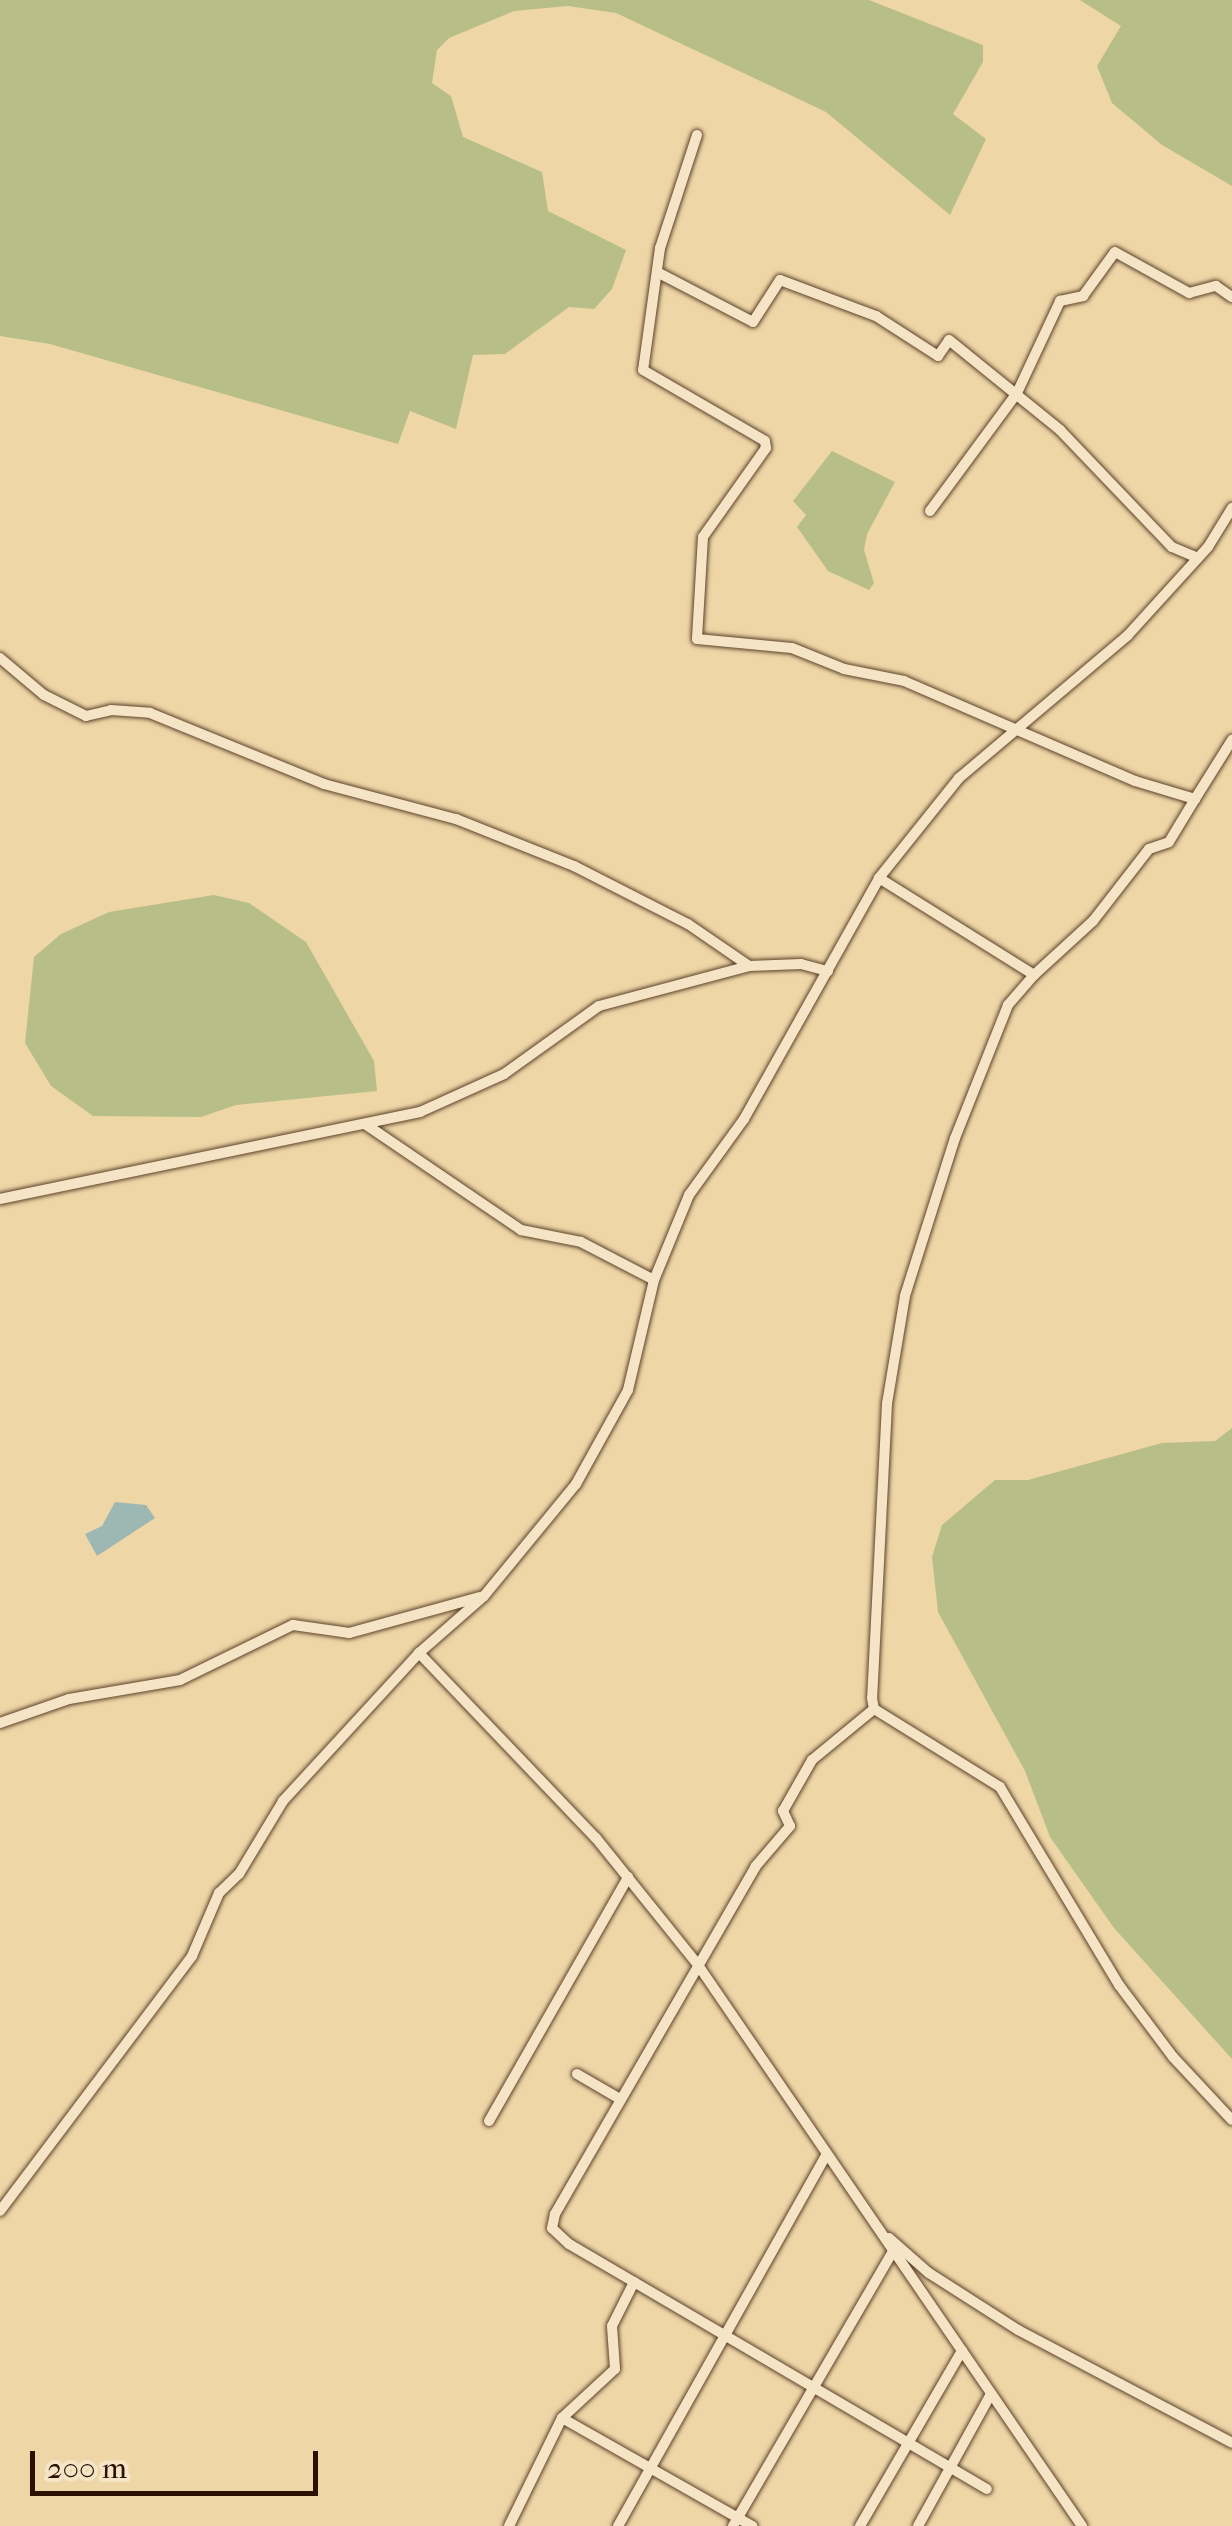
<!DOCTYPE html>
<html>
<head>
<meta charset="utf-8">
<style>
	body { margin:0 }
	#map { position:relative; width:1232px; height:2526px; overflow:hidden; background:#efd6a7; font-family:"IM FELL French Canon",serif }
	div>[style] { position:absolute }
	.green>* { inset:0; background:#b8be88 }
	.water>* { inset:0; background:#9db7b2 }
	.roads { filter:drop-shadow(0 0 2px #5d422a) drop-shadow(0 0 2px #5d422a) }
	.minor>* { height:10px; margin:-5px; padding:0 5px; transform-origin:5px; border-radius:5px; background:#f5e4c6 }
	span { translate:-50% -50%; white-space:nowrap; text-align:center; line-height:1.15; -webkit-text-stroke:8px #f5e4c6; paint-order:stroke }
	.scale { position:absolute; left:30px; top:2451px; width:288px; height:45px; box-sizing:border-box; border:5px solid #2c1000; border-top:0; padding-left:12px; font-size:30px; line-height:35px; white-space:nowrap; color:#2c1000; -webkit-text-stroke:8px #f5e4c6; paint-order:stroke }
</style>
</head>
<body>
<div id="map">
	<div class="green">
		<i style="clip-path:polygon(0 0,869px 0,983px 45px,983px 62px,953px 114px,986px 139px,950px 215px,826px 112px,616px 13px,568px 6px,514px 11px,449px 38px,437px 50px,432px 83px,451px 96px,463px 137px,542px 172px,548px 211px,626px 250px,612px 289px,594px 309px,569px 307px,505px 354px,473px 355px,456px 429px,410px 411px,398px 444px,50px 344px,0 336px)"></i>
		<i style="clip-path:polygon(1080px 0,1232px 0,1232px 186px,1162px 145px,1112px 103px,1097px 66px,1121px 26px)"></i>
		<i style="clip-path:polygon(832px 451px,895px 482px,867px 534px,864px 550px,874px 583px,869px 590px,828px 571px,797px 527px,806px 515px,793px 501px)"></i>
		<i style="clip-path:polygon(214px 895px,249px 903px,306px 942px,374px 1061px,377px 1091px,236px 1105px,201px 1117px,93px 1116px,51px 1086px,25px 1043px,34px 957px,61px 934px,109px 912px)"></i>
		<i style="clip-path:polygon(1232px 1428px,1232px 2059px,1114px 1928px,1050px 1837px,1025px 1771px,938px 1612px,932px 1557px,942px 1525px,995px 1480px,1028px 1480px,1162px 1443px,1215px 1441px)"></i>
	</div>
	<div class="water">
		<i style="clip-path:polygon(115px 1502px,146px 1505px,155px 1518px,97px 1556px,85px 1534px,102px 1526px)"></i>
	</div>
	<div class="roads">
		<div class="minor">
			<i style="left:697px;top:135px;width:119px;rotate:108.1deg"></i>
			<i style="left:660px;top:248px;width:123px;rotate:97.9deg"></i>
			<i style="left:643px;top:370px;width:141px;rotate:30.2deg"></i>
			<i style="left:765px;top:441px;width:7px;rotate:82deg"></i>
			<i style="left:766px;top:448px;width:109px;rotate:125.3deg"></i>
			<i style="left:703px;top:537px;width:102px;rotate:93.4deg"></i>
			<i style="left:697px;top:639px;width:95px;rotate:5.4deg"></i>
			<i style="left:792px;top:648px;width:56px;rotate:22deg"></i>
			<i style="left:844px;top:669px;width:61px;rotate:11.3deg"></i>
			<i style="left:904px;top:681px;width:252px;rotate:23.4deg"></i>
			<i style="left:1135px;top:781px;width:63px;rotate:16.7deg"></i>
			<i style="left:1195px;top:799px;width:70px;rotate:-57.9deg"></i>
			<i style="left:657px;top:272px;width:108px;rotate:27.5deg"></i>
			<i style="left:753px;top:322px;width:50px;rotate:-57.3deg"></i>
			<i style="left:780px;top:280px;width:103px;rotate:20.6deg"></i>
			<i style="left:876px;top:316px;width:74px;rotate:32.8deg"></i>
			<i style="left:938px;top:356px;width:19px;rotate:-55deg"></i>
			<i style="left:949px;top:340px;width:143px;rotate:39deg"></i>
			<i style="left:1060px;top:430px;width:162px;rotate:46.3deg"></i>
			<i style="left:1172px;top:547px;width:28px;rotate:23deg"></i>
			<i style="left:930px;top:511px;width:147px;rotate:-53.6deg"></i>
			<i style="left:1017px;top:393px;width:102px;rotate:-64.9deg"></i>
			<i style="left:1060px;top:301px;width:24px;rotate:-12deg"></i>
			<i style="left:1083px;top:296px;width:54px;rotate:-54deg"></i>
			<i style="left:1115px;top:252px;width:85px;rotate:29deg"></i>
			<i style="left:1189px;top:293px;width:28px;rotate:-15deg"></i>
			<i style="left:1216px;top:286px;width:19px;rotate:35deg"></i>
			<i style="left:0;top:658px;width:57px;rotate:40.1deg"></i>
			<i style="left:44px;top:695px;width:47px;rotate:26.6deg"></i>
			<i style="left:86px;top:716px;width:26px;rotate:-13deg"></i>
			<i style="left:111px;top:710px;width:39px;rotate:4deg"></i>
			<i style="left:150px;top:713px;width:188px;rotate:22.2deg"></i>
			<i style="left:324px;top:784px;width:137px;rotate:14.9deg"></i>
			<i style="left:456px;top:819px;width:127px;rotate:21.7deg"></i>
			<i style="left:574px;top:866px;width:128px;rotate:27deg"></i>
			<i style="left:688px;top:924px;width:74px;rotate:34.5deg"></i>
			<i style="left:879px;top:878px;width:183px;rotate:32deg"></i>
			<i style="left:1034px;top:975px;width:80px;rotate:-42.5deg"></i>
			<i style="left:1093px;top:921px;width:91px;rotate:-52.1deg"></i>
			<i style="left:1149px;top:849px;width:21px;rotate:-19deg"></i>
			<i style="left:1169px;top:842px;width:50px;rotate:-58.8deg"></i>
			<i style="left:1034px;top:975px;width:40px;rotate:131deg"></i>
			<i style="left:1008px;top:1005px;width:143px;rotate:111.7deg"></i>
			<i style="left:955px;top:1138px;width:166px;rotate:107.6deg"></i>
			<i style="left:905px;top:1296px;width:109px;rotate:99.5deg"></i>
			<i style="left:887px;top:1404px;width:294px;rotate:92.9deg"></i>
			<i style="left:872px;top:1698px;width:11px;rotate:80deg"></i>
			<i style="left:874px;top:1709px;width:148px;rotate:31.8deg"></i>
			<i style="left:1000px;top:1787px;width:231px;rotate:59deg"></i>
			<i style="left:1119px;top:1985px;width:90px;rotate:53.1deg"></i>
			<i style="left:1173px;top:2057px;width:86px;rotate:46.9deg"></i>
			<i style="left:365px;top:1124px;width:189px;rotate:34.2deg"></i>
			<i style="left:521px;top:1230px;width:61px;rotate:11.3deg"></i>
			<i style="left:581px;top:1242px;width:82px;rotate:27.5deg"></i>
			<i style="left:0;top:1199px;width:429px;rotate:-11.7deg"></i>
			<i style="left:420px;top:1112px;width:92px;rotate:-24.3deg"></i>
			<i style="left:504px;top:1074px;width:117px;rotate:-35.6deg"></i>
			<i style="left:599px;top:1006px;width:155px;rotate:-14.9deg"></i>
			<i style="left:749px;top:966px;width:52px;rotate:-2.2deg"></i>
			<i style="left:801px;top:964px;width:28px;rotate:15deg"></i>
			<i style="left:419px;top:1653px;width:256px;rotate:46.3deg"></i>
			<i style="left:596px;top:1838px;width:163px;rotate:51.2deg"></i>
			<i style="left:698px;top:1965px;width:680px;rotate:55.61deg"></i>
			<i style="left:0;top:1723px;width:73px;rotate:-19.2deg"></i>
			<i style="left:69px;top:1699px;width:113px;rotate:-9.7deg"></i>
			<i style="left:180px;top:1680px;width:126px;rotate:-26deg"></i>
			<i style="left:293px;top:1625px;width:57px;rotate:8.1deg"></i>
			<i style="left:349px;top:1633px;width:136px;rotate:-15.4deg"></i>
			<i style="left:577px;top:2074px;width:50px;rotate:30.2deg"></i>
			<i style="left:489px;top:2121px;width:281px;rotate:-60.3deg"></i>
			<i style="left:0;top:2211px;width:319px;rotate:-53deg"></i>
			<i style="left:192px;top:1956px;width:69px;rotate:-66.8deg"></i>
			<i style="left:219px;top:1893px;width:28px;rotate:-44deg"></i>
			<i style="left:239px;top:1874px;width:85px;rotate:-58.9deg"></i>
			<i style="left:283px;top:1801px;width:201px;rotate:-47.4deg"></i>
			<i style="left:419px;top:1653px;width:86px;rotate:-41.2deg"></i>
			<i style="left:484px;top:1596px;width:145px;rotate:-50.6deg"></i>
			<i style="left:576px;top:1484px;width:107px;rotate:-61deg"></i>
			<i style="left:628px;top:1390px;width:113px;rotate:-76.7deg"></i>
			<i style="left:654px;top:1280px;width:92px;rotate:-67.6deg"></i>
			<i style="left:689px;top:1195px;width:94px;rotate:-54.1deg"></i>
			<i style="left:744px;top:1119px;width:276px;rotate:-60.7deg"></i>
			<i style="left:879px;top:878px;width:128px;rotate:-51.3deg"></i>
			<i style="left:959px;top:778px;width:221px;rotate:-40.2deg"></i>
			<i style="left:1128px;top:635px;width:119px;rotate:-47.7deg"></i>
			<i style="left:1208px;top:547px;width:46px;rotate:-58.4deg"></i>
			<i style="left:889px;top:2238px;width:53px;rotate:41.2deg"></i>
			<i style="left:929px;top:2273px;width:106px;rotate:32.6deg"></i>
			<i style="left:1018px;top:2330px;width:242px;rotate:27.8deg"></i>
			<i style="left:634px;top:2282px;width:409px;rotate:30.4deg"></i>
			<i style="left:562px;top:2418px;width:219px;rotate:29.6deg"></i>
			<i style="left:509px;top:2526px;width:120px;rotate:-63.9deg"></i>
			<i style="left:562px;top:2418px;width:72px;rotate:-42.8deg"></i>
			<i style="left:615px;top:2369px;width:43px;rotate:-94deg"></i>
			<i style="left:612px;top:2326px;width:49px;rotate:-63.4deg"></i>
			<i style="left:634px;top:2282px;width:75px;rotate:-149.7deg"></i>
			<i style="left:569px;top:2244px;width:23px;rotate:-137deg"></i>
			<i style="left:552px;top:2228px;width:14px;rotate:-78deg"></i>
			<i style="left:555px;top:2214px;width:401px;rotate:-60deg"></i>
			<i style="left:755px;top:1867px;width:54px;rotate:-49.5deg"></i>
			<i style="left:790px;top:1826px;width:17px;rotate:-115deg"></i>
			<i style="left:783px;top:1811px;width:59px;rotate:-60.4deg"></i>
			<i style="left:812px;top:1760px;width:80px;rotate:-39.4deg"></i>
			<i style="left:618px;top:2526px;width:423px;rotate:-60.7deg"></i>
			<i style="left:733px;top:2526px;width:318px;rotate:-59.8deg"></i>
			<i style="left:860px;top:2526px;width:203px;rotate:-59.8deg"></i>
			<i style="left:918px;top:2526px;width:151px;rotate:-61.1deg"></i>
		</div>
	</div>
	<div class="scale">200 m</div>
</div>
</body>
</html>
